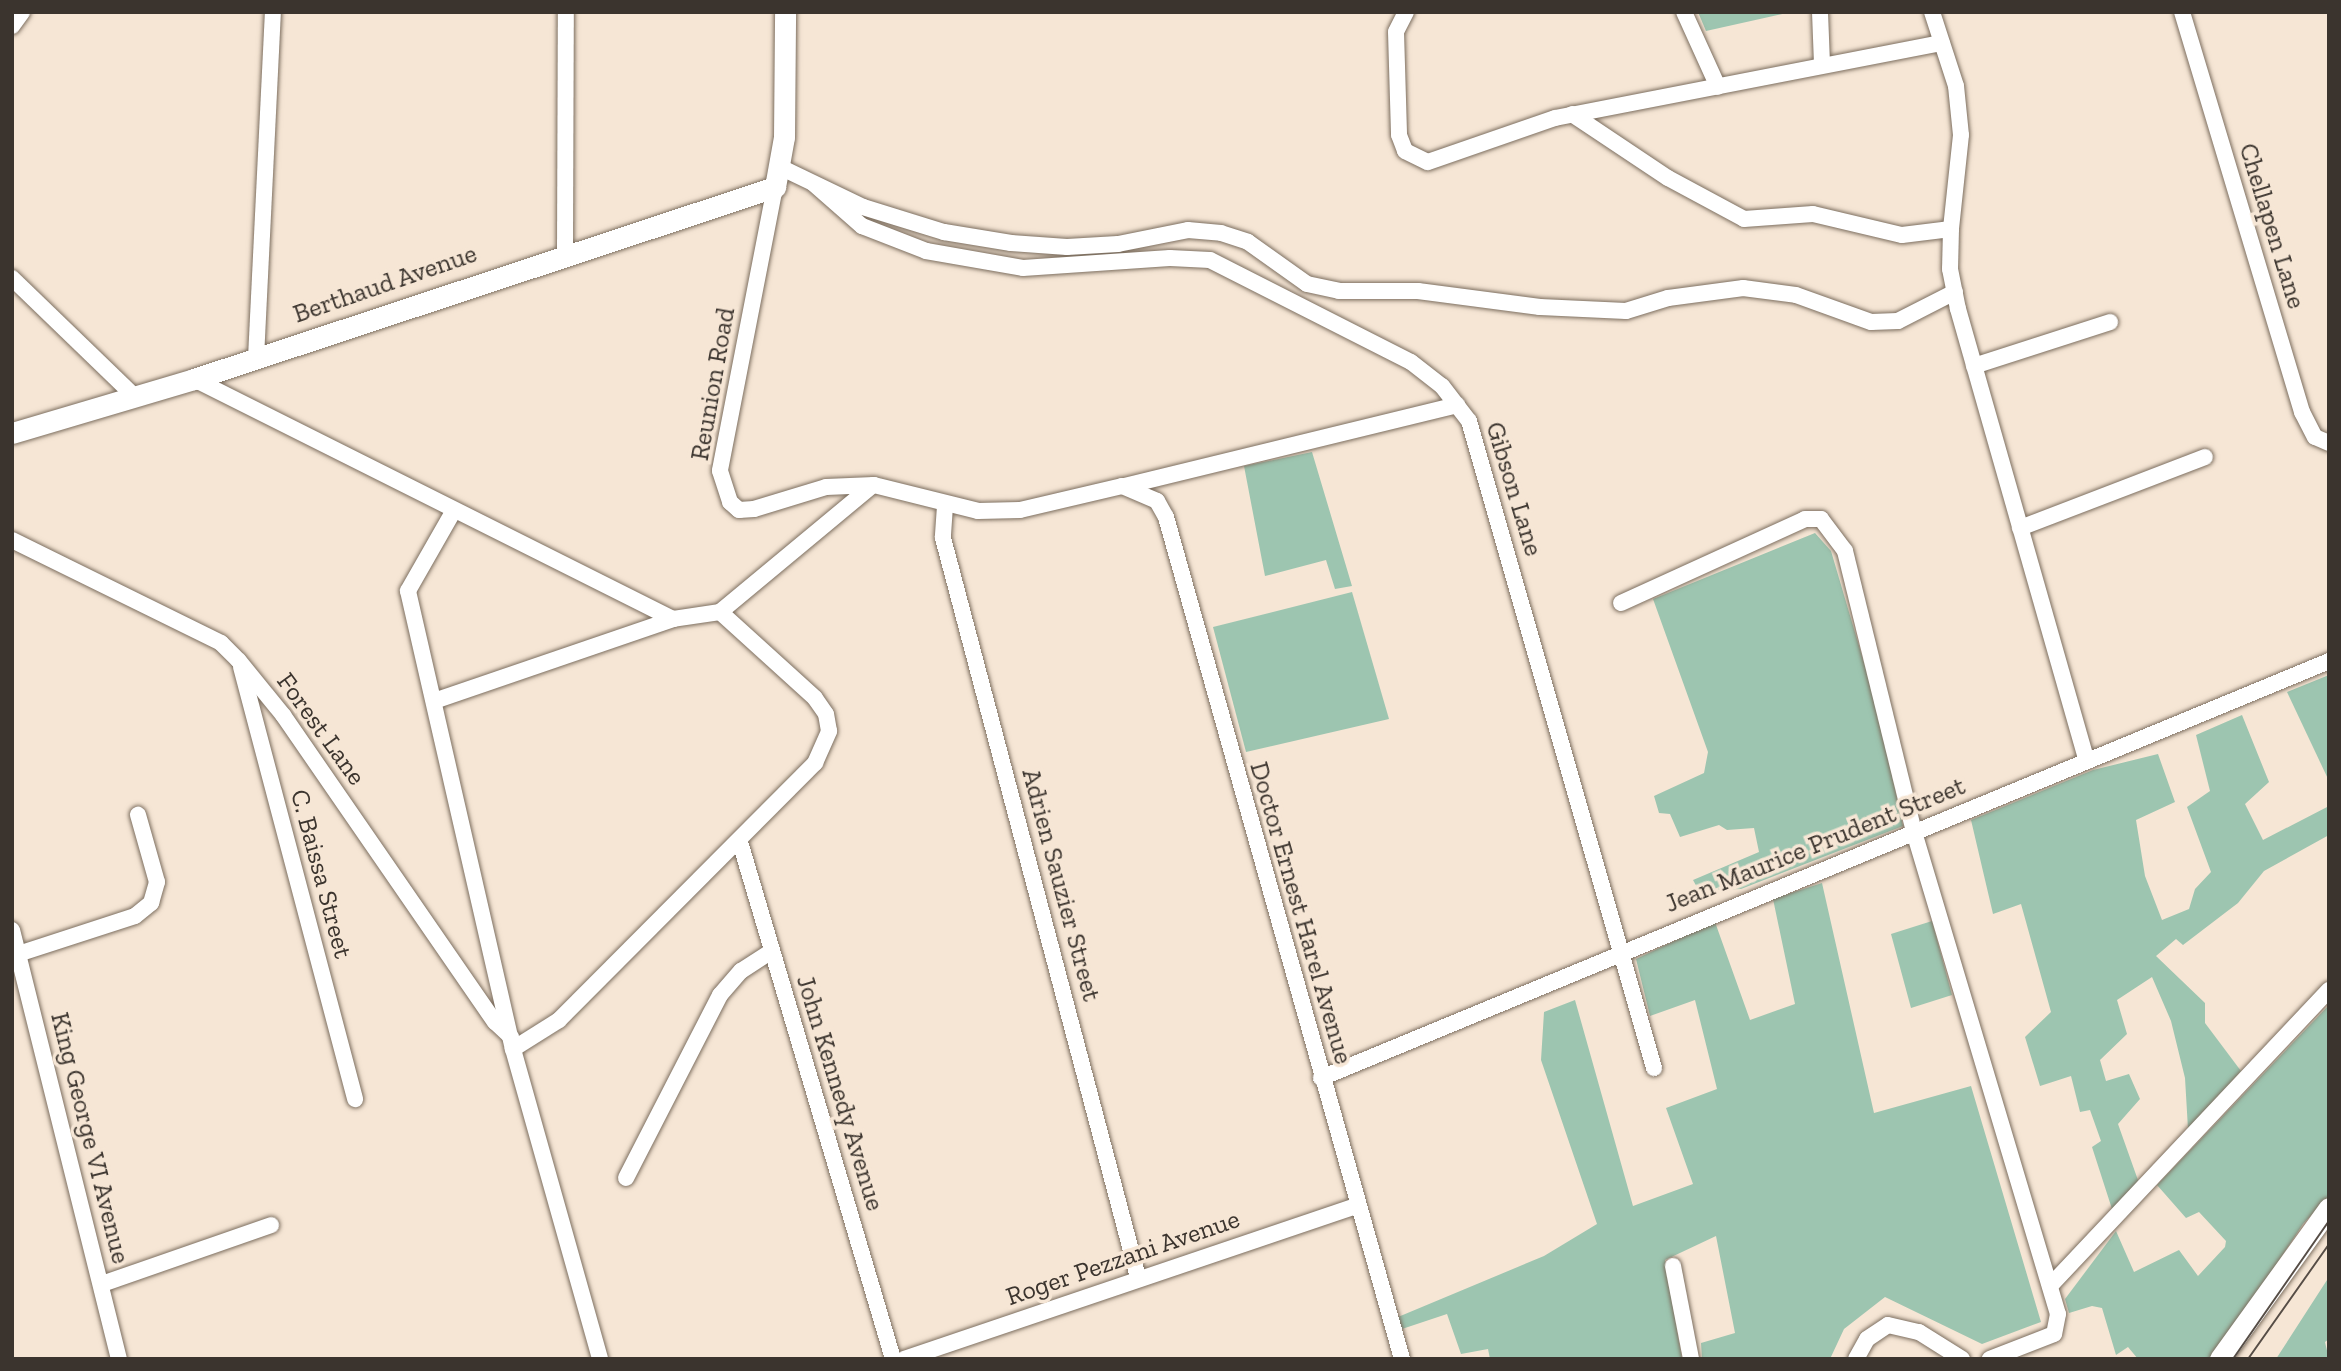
<!DOCTYPE html>
<html>
<head>
<meta charset="utf-8">
<style>
	body { margin:0 }
	#map { position:relative; width:2341px; height:1371px; overflow:hidden; background:#f6e6d5; font-family:"Zilla Slab",serif }
	div>[style] { position:absolute }
	.green>* { inset:0; background:#9dc5b0 }
	.roads { filter:drop-shadow(0 0 2px #7c6e5f) drop-shadow(0 0 2px #7c6e5f) }
	.street>* { height:16px; margin:-8px; padding:0 8px; transform-origin:8px; border-radius:8px; background:#fff }
	.secondary>* { height:21px; margin:-10.5px; padding:0 10.5px; transform-origin:10.5px; border-radius:10.5px; background:#fff }
	.tram>* { height:2px; margin:-1px; padding:0 1px; transform-origin:1px; border-radius:1px; background:#564d46 }
	span { translate:-50% -50%; white-space:nowrap; text-align:center; line-height:1.15; -webkit-text-stroke:7px #f6e6d5; paint-order:stroke }
	.street-label { font-size:26px; color:#3b342e }
	.frame { position:absolute; inset:0; border:14px solid #3b342e; pointer-events:none }
</style>
</head>
<body>
<div id="map">
	<div class="green">
		<i style="clip-path:polygon(1698px 12px,1791px 12px,1706px 31px)"></i>
		<i style="clip-path:polygon(1312px 452px,1352px 586px,1335px 589px,1326px 560px,1265px 576px,1244px 466px)"></i>
		<i style="clip-path:polygon(1815px 533px,1831px 551px,1877px 707px,1903px 826px,1741px 889px,1699px 891px,1693px 880px,1759px 852px,1754px 828px,1727px 830px,1719px 825px,1680px 837px,1670px 814px,1659px 813px,1654px 796px,1704px 773px,1708px 752px,1653px 599px)"></i>
		<i style="clip-path:polygon(1352px 592px,1389px 719px,1246px 752px,1213px 627px)"></i>
		<i style="clip-path:polygon(2329px 675px,2329px 781px,2287px 692px)"></i>
		<i style="clip-path:polygon(2242px 715px,2269px 782px,2245px 804px,2263px 840px,2329px 806px,2329px 835px,2264px 871px,2238px 903px,2183px 945px,2176px 939px,2156px 956px,2205px 1003px,2205px 1023px,2241px 1071px,2188px 1129px,2185px 1078px,2171px 1021px,2152px 977px,2117px 1000px,2127px 1034px,2100px 1060px,2106px 1081px,2129px 1074px,2140px 1099px,2118px 1124px,2139px 1183px,2112px 1209px,2092px 1147px,2101px 1141px,2090px 1110px,2080px 1112px,2071px 1076px,2040px 1086px,2025px 1037px,2051px 1012px,2021px 904px,1993px 914px,1971px 820px,2093px 770px,2158px 754px,2175px 802px,2136px 820px,2145px 876px,2162px 920px,2189px 909px,2195px 889px,2211px 872px,2187px 807px,2210px 791px,2196px 735px)"></i>
		<i style="clip-path:polygon(1822px 883px,1874px 1113px,1971px 1086px,2041px 1322px,1982px 1344px,1885px 1297px,1844px 1329px,1830px 1359px,1702px 1359px,1701px 1343px,1735px 1333px,1716px 1236px,1665px 1260px,1682px 1359px,1490px 1359px,1488px 1349px,1461px 1354px,1447px 1314px,1399px 1330px,1398px 1317px,1544px 1256px,1597px 1224px,1541px 1060px,1544px 1012px,1575px 1000px,1633px 1206px,1693px 1184px,1666px 1108px,1717px 1089px,1695px 1000px,1650px 1016px,1636px 959px,1715px 922px,1750px 1020px,1795px 1004px,1773px 899px)"></i>
		<i style="clip-path:polygon(1932px 921px,1952px 995px,1911px 1008px,1891px 934px)"></i>
		<i style="clip-path:polygon(2329px 1005px,2329px 1196px,2303px 1224px,2214px 1359px,2138px 1359px,2128px 1347px,2116px 1355px,2102px 1308px,2092px 1306px,2069px 1313px,2065px 1299px,2116px 1231px,2134px 1272px,2179px 1250px,2198px 1276px,2225px 1247px,2226px 1241px,2199px 1212px,2186px 1218px,2157px 1185px)"></i>
		<i style="clip-path:polygon(2327px 1280px,2329px 1339px,2325px 1342px,2329px 1359px,2276px 1359px)"></i>
	</div>
	<div class="roads">
		<div class="street">
			<i style="left:1406px;top:12px;width:22px;rotate:117deg"></i>
			<i style="left:1396px;top:32px;width:103px;rotate:88.3deg"></i>
			<i style="left:1399px;top:135px;width:17px;rotate:69deg"></i>
			<i style="left:1405px;top:151px;width:25px;rotate:26deg"></i>
			<i style="left:1428px;top:162px;width:134px;rotate:-19.1deg"></i>
			<i style="left:1555px;top:118px;width:394px;rotate:-11deg"></i>
			<i style="left:1684px;top:12px;width:82px;rotate:65.6deg"></i>
			<i style="left:1820px;top:12px;width:53px;rotate:87.8deg"></i>
			<i style="left:1932px;top:12px;width:78px;rotate:72deg"></i>
			<i style="left:1956px;top:86px;width:49px;rotate:84.2deg"></i>
			<i style="left:1961px;top:135px;width:95px;rotate:96.1deg"></i>
			<i style="left:1951px;top:229px;width:40px;rotate:91.4deg"></i>
			<i style="left:1950px;top:269px;width:41px;rotate:78.7deg"></i>
			<i style="left:1958px;top:309px;width:470px;rotate:74.1deg"></i>
			<i style="left:2182px;top:12px;width:418px;rotate:73.3deg"></i>
			<i style="left:2302px;top:412px;width:28px;rotate:63deg"></i>
			<i style="left:2315px;top:437px;width:15px;rotate:23deg"></i>
			<i style="left:12px;top:26px;width:17px;rotate:-54deg"></i>
			<i style="left:1572px;top:114px;width:115px;rotate:33.7deg"></i>
			<i style="left:1668px;top:178px;width:86px;rotate:28.3deg"></i>
			<i style="left:1744px;top:219px;width:69px;rotate:-4.1deg"></i>
			<i style="left:1813px;top:214px;width:91px;rotate:13.3deg"></i>
			<i style="left:1902px;top:235px;width:49px;rotate:-7deg"></i>
			<i style="left:782px;top:168px;width:90px;rotate:25.7deg"></i>
			<i style="left:863px;top:207px;width:85px;rotate:17.2deg"></i>
			<i style="left:944px;top:232px;width:68px;rotate:9.3deg"></i>
			<i style="left:1011px;top:243px;width:56px;rotate:4.1deg"></i>
			<i style="left:1067px;top:247px;width:51px;rotate:-3.4deg"></i>
			<i style="left:1118px;top:244px;width:71px;rotate:-11.3deg"></i>
			<i style="left:1188px;top:230px;width:33px;rotate:5deg"></i>
			<i style="left:1221px;top:233px;width:28px;rotate:18deg"></i>
			<i style="left:1248px;top:242px;width:72px;rotate:35.4deg"></i>
			<i style="left:1307px;top:284px;width:33px;rotate:12deg"></i>
			<i style="left:1339px;top:291px;width:79px"></i>
			<i style="left:1418px;top:291px;width:123px;rotate:7.5deg"></i>
			<i style="left:1540px;top:307px;width:86px;rotate:2.7deg"></i>
			<i style="left:1626px;top:311px;width:44px;rotate:-17.2deg"></i>
			<i style="left:1668px;top:298px;width:76px;rotate:-7.6deg"></i>
			<i style="left:1743px;top:288px;width:53px;rotate:7.5deg"></i>
			<i style="left:1796px;top:295px;width:80px;rotate:19.8deg"></i>
			<i style="left:1871px;top:322px;width:27px;rotate:-2deg"></i>
			<i style="left:1898px;top:321px;width:64px;rotate:-27deg"></i>
			<i style="left:814px;top:184px;width:64px;rotate:41.2deg"></i>
			<i style="left:862px;top:226px;width:69px;rotate:21.3deg"></i>
			<i style="left:926px;top:251px;width:98px;rotate:9.9deg"></i>
			<i style="left:1023px;top:268px;width:147px;rotate:-3.9deg"></i>
			<i style="left:1170px;top:258px;width:40px;rotate:2.9deg"></i>
			<i style="left:1210px;top:260px;width:225px;rotate:26.9deg"></i>
			<i style="left:1411px;top:362px;width:39px;rotate:38deg"></i>
			<i style="left:1442px;top:386px;width:44px;rotate:52.4deg"></i>
			<i style="left:1469px;top:421px;width:673px;rotate:74.04deg"></i>
			<i style="left:775px;top:187px;width:289px;rotate:101deg"></i>
			<i style="left:720px;top:471px;width:33px;rotate:72deg"></i>
			<i style="left:730px;top:502px;width:12px;rotate:42deg"></i>
			<i style="left:739px;top:510px;width:15px;rotate:-4deg"></i>
			<i style="left:754px;top:509px;width:75px;rotate:-17deg"></i>
			<i style="left:826px;top:487px;width:48px;rotate:-2.4deg"></i>
			<i style="left:874px;top:485px;width:107px;rotate:14deg"></i>
			<i style="left:978px;top:511px;width:42px;rotate:-1.4deg"></i>
			<i style="left:1020px;top:510px;width:105px;rotate:-13.2deg"></i>
			<i style="left:1122px;top:486px;width:38px;rotate:23deg"></i>
			<i style="left:1157px;top:501px;width:18px;rotate:61deg"></i>
			<i style="left:1166px;top:517px;width:874px;rotate:74.34deg"></i>
			<i style="left:565px;top:252px;width:240px;rotate:-89.8deg"></i>
			<i style="left:12px;top:278px;width:170px;rotate:44deg"></i>
			<i style="left:256px;top:358px;width:346px;rotate:-87.2deg"></i>
			<i style="left:1974px;top:366px;width:143px;rotate:-17.9deg"></i>
			<i style="left:194px;top:379px;width:536px;rotate:26.61deg"></i>
			<i style="left:673px;top:619px;width:48px;rotate:-8.5deg"></i>
			<i style="left:1125px;top:486px;width:342px;rotate:-13.7deg"></i>
			<i style="left:945px;top:506px;width:32px;rotate:94deg"></i>
			<i style="left:943px;top:538px;width:764px;rotate:75.22deg"></i>
			<i style="left:453px;top:512px;width:91px;rotate:119.7deg"></i>
			<i style="left:408px;top:591px;width:470px;rotate:77.1deg"></i>
			<i style="left:513px;top:1049px;width:322px;rotate:74.3deg"></i>
			<i style="left:2020px;top:528px;width:198px;rotate:-21deg"></i>
			<i style="left:12px;top:540px;width:233px;rotate:26.2deg"></i>
			<i style="left:221px;top:643px;width:25px;rotate:45deg"></i>
			<i style="left:239px;top:661px;width:70px;rotate:50.8deg"></i>
			<i style="left:283px;top:715px;width:373px;rotate:55.4deg"></i>
			<i style="left:495px;top:1022px;width:22px;rotate:43deg"></i>
			<i style="left:1621px;top:603px;width:202px;rotate:-24.5deg"></i>
			<i style="left:1805px;top:519px;width:16px"></i>
			<i style="left:1821px;top:519px;width:40px;rotate:53deg"></i>
			<i style="left:1845px;top:551px;width:289px;rotate:76.2deg"></i>
			<i style="left:1914px;top:832px;width:503px;rotate:73.37deg"></i>
			<i style="left:2058px;top:1314px;width:20px;rotate:101deg"></i>
			<i style="left:2054px;top:1334px;width:69px;rotate:158.7deg"></i>
			<i style="left:241px;top:667px;width:447px;rotate:75.2deg"></i>
			<i style="left:434px;top:701px;width:253px;rotate:-18.9deg"></i>
			<i style="left:740px;top:842px;width:539px;rotate:73.51deg"></i>
			<i style="left:12px;top:930px;width:442px;rotate:76deg"></i>
			<i style="left:12px;top:956px;width:129px;rotate:-18deg"></i>
			<i style="left:135px;top:916px;width:21px;rotate:-39deg"></i>
			<i style="left:151px;top:903px;width:22px;rotate:-74deg"></i>
			<i style="left:157px;top:882px;width:70px;rotate:-105.8deg"></i>
			<i style="left:513px;top:1049px;width:54px;rotate:-32.2deg"></i>
			<i style="left:559px;top:1020px;width:363px;rotate:-45.1deg"></i>
			<i style="left:815px;top:763px;width:35px;rotate:-66deg"></i>
			<i style="left:829px;top:731px;width:17px;rotate:-100deg"></i>
			<i style="left:826px;top:714px;width:19px;rotate:-125deg"></i>
			<i style="left:815px;top:698px;width:128px;rotate:-137.8deg"></i>
			<i style="left:720px;top:612px;width:199px;rotate:-39.7deg"></i>
			<i style="left:1321px;top:1078px;width:1091px;rotate:-22.47deg"></i>
			<i style="left:626px;top:1178px;width:206px;rotate:-62.8deg"></i>
			<i style="left:720px;top:995px;width:32px;rotate:-49deg"></i>
			<i style="left:741px;top:971px;width:37px;rotate:-33deg"></i>
			<i style="left:1673px;top:1266px;width:95px;rotate:79deg"></i>
			<i style="left:102px;top:1284px;width:179px;rotate:-19.2deg"></i>
			<i style="left:2050px;top:1286px;width:407px;rotate:-46.7deg"></i>
			<i style="left:904px;top:1359px;width:479px;rotate:-18.7deg"></i>
			<i style="left:1856px;top:1359px;width:23px;rotate:-61deg"></i>
			<i style="left:1867px;top:1339px;width:25px;rotate:-34deg"></i>
			<i style="left:1888px;top:1325px;width:32px;rotate:13deg"></i>
			<i style="left:1919px;top:1332px;width:51px;rotate:32.1deg"></i>
		</div>
		<div class="secondary">
			<i style="left:12px;top:433px;width:190px;rotate:-16.5deg"></i>
			<i style="left:194px;top:379px;width:612px;rotate:-18.29deg"></i>
			<i style="left:775px;top:187px;width:51px;rotate:-79.8deg"></i>
			<i style="left:784px;top:137px;width:125px;rotate:-89.5deg"></i>
			<i style="left:2220px;top:1359px;width:186px;rotate:-54.2deg"></i>
		</div>
	</div>
	<div class="tram">
		<i style="left:2233px;top:1359px;width:168px;rotate:-55.2deg"></i>
		<i style="left:2248px;top:1359px;width:141px;rotate:-54.8deg"></i>
	</div>
	<div class="street-label">
		<span style="left:2272px;top:226px;rotate:73deg">Chellapen Lane</span>
		<span style="left:385px;top:284px;rotate:-19deg">Berthaud Avenue</span>
		<span style="left:713px;top:384px;rotate:-80deg">Reunion Road</span>
		<span style="left:1514px;top:489px;rotate:73deg">Gibson Lane</span>
		<span style="left:321px;top:729px;rotate:54deg">Forest Lane</span>
		<span style="left:1815px;top:845px;rotate:-22deg">Jean Maurice Prudent Street</span>
		<span style="left:321px;top:874px;rotate:75deg">C. Baissa Street</span>
		<span style="left:1061px;top:885px;rotate:75deg">Adrien Sauzier Street</span>
		<span style="left:1301px;top:913px;rotate:74deg">Doctor Ernest Harel Avenue</span>
		<span style="left:840px;top:1093px;rotate:73deg">John Kennedy Avenue</span>
		<span style="left:90px;top:1138px;rotate:76deg">King George VI Avenue</span>
		<span style="left:1123px;top:1258px;rotate:-19deg">Roger Pezzani Avenue</span>
	</div>
	<div class="frame"></div>
</div>
</body>
</html>
